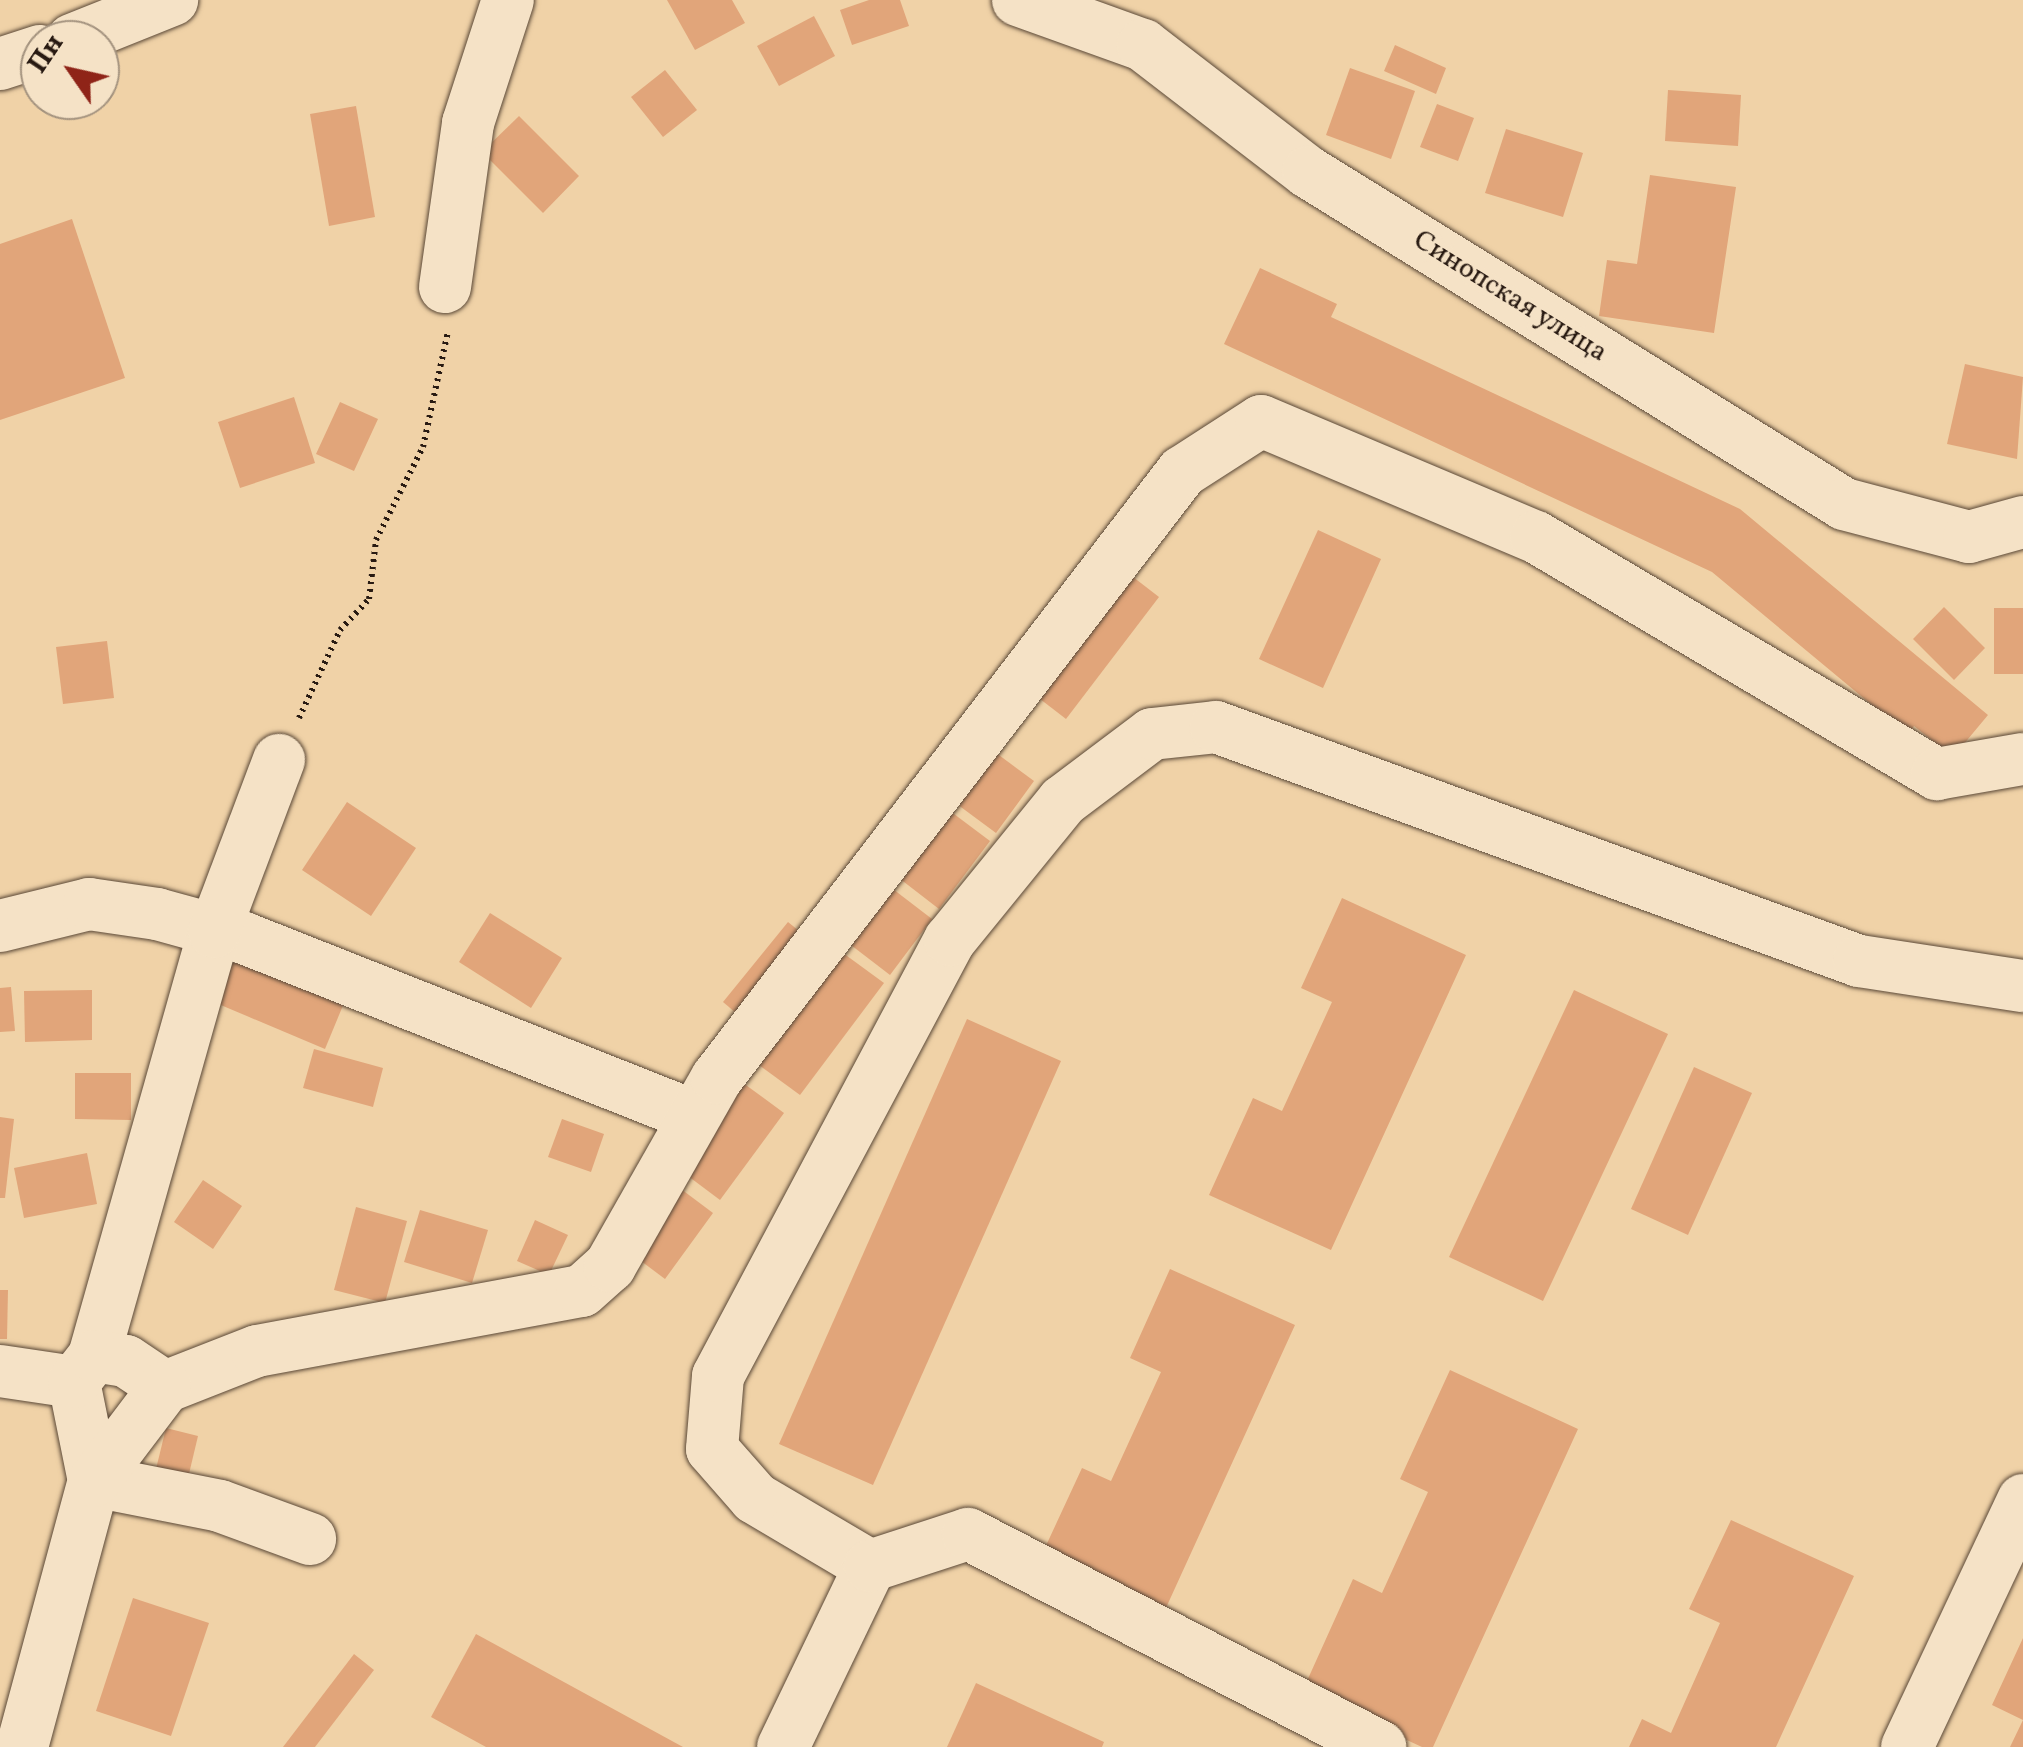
<!DOCTYPE html>
<html>
<head>
<meta charset="utf-8">
<style>
	body { margin:0 }
	#map { position:relative; width:2023px; height:1747px; overflow:hidden; background:#f0d2a7; font-family:Vollkorn,serif }
	div>[style] { position:absolute }
	.building>* { inset:0; background:#e1a57a }
	.path>* { height:6px; margin-top:-3px; transform-origin:0; background:repeating-linear-gradient(90deg,#281a12 0 2.5px,transparent 0 7.5px) }
	.roads { filter:drop-shadow(0 0 2px #5a4837) drop-shadow(0 0 2px #5a4837) }
	.minor>* { height:52px; margin:-26px; padding:0 26px; transform-origin:26px; border-radius:26px; background:#f5e2c6 }
	span { translate:-50% -50%; white-space:nowrap; text-align:center; line-height:1.15; -webkit-text-stroke:10px #f5e2c6; paint-order:stroke }
	.street-label { font-size:28px; color:#281a12 }
	.north { position:absolute; left:20px; top:20px; width:100px; height:100px; box-sizing:border-box; background:#f5e2c6; border:2px solid #a3927e; border-radius:50%; rotate:304deg; font-size:28px; font-weight:700; line-height:40px; text-align:center; color:#281a12 }
	.north::after { content:''; display:block; margin:auto; width:35px; height:45px; background:#8f2418; clip-path:polygon(50% 0,100% 100%,50% 72%,0 100%) }
</style>
</head>
<body>
<div id="map">
	<div class="building">
		<i style="clip-path:polygon(667px 0,732px 0,745px 23px,695px 50px)"></i>
		<i style="clip-path:polygon(869px 0,900px 0,909px 26px,852px 45px,840px 10px)"></i>
		<i style="clip-path:polygon(814px 16px,835px 56px,779px 86px,757px 46px)"></i>
		<i style="clip-path:polygon(1395px 45px,1446px 68px,1436px 94px,1384px 71px)"></i>
		<i style="clip-path:polygon(1350px 68px,1415px 91px,1391px 159px,1326px 135px)"></i>
		<i style="clip-path:polygon(665px 70px,697px 110px,663px 137px,631px 97px)"></i>
		<i style="clip-path:polygon(1668px 90px,1741px 95px,1738px 146px,1665px 141px)"></i>
		<i style="clip-path:polygon(1437px 104px,1474px 118px,1458px 161px,1420px 147px)"></i>
		<i style="clip-path:polygon(356px 106px,375px 217px,329px 226px,310px 114px)"></i>
		<i style="clip-path:polygon(519px 116px,579px 176px,543px 213px,482px 152px)"></i>
		<i style="clip-path:polygon(1506px 129px,1583px 153px,1563px 217px,1485px 193px)"></i>
		<i style="clip-path:polygon(1650px 175px,1736px 187px,1714px 333px,1599px 316px,1607px 260px,1637px 264px)"></i>
		<i style="clip-path:polygon(72px 219px,125px 378px,0 420px,0 244px)"></i>
		<i style="clip-path:polygon(1260px 268px,1337px 304px,1331px 317px,1740px 509px,1988px 715px,1953px 757px,1914px 726px,1908px 735px,1712px 572px,1224px 344px)"></i>
		<i style="clip-path:polygon(1965px 364px,2023px 377px,2017px 459px,1947px 444px)"></i>
		<i style="clip-path:polygon(294px 397px,315px 463px,240px 488px,218px 422px)"></i>
		<i style="clip-path:polygon(340px 402px,378px 419px,354px 471px,316px 454px)"></i>
		<i style="clip-path:polygon(1318px 530px,1381px 559px,1323px 688px,1259px 659px)"></i>
		<i style="clip-path:polygon(1124px 570px,1159px 597px,1066px 719px,1031px 692px)"></i>
		<i style="clip-path:polygon(1944px 607px,1985px 648px,1954px 680px,1913px 639px)"></i>
		<i style="clip-path:polygon(1994px 608px,2023px 608px,2023px 674px,1994px 674px)"></i>
		<i style="clip-path:polygon(107px 641px,114px 698px,63px 704px,56px 647px)"></i>
		<i style="clip-path:polygon(984px 744px,1034px 781px,996px 833px,946px 796px)"></i>
		<i style="clip-path:polygon(347px 802px,416px 848px,371px 916px,302px 870px)"></i>
		<i style="clip-path:polygon(946px 808px,990px 841px,939px 909px,895px 875px)"></i>
		<i style="clip-path:polygon(889px 886px,932px 919px,890px 975px,847px 942px)"></i>
		<i style="clip-path:polygon(1342px 898px,1466px 955px,1331px 1250px,1209px 1195px,1253px 1098px,1282px 1111px,1332px 1002px,1301px 988px)"></i>
		<i style="clip-path:polygon(490px 913px,562px 958px,531px 1008px,459px 962px)"></i>
		<i style="clip-path:polygon(788px 922px,815px 944px,749px 1024px,723px 1002px)"></i>
		<i style="clip-path:polygon(843px 953px,884px 983px,800px 1095px,759px 1065px)"></i>
		<i style="clip-path:polygon(235px 958px,344px 1003px,325px 1049px,216px 1003px)"></i>
		<i style="clip-path:polygon(11px 987px,15px 1031px,0 1032px,0 988px)"></i>
		<i style="clip-path:polygon(92px 990px,92px 1040px,25px 1042px,24px 991px)"></i>
		<i style="clip-path:polygon(1574px 990px,1668px 1034px,1543px 1301px,1449px 1257px)"></i>
		<i style="clip-path:polygon(967px 1019px,1061px 1061px,873px 1485px,779px 1444px)"></i>
		<i style="clip-path:polygon(314px 1049px,383px 1068px,373px 1107px,303px 1088px)"></i>
		<i style="clip-path:polygon(1694px 1067px,1752px 1093px,1688px 1235px,1631px 1209px)"></i>
		<i style="clip-path:polygon(75px 1073px,131px 1073px,131px 1120px,75px 1119px)"></i>
		<i style="clip-path:polygon(739px 1080px,784px 1113px,720px 1200px,676px 1167px)"></i>
		<i style="clip-path:polygon(0 1117px,14px 1119px,5px 1198px,0 1198px)"></i>
		<i style="clip-path:polygon(562px 1119px,604px 1134px,591px 1172px,548px 1157px)"></i>
		<i style="clip-path:polygon(87px 1153px,97px 1204px,24px 1218px,14px 1168px)"></i>
		<i style="clip-path:polygon(203px 1180px,242px 1206px,213px 1249px,174px 1222px)"></i>
		<i style="clip-path:polygon(677px 1186px,713px 1213px,665px 1279px,629px 1252px)"></i>
		<i style="clip-path:polygon(356px 1207px,407px 1221px,385px 1303px,334px 1290px)"></i>
		<i style="clip-path:polygon(420px 1210px,488px 1230px,472px 1283px,404px 1262px)"></i>
		<i style="clip-path:polygon(535px 1220px,568px 1235px,549px 1275px,517px 1261px)"></i>
		<i style="clip-path:polygon(1170px 1269px,1295px 1325px,1160px 1621px,1037px 1565px,1082px 1468px,1111px 1481px,1161px 1372px,1130px 1358px)"></i>
		<i style="clip-path:polygon(0 1290px,8px 1290px,7px 1339px,0 1339px)"></i>
		<i style="clip-path:polygon(1450px 1370px,1578px 1429px,1433px 1747px,1422px 1747px,1302px 1692px,1353px 1579px,1382px 1593px,1428px 1492px,1400px 1479px)"></i>
		<i style="clip-path:polygon(166px 1428px,198px 1436px,188px 1478px,156px 1469px)"></i>
		<i style="clip-path:polygon(1731px 1520px,1854px 1576px,1776px 1747px,1629px 1747px,1642px 1719px,1671px 1733px,1720px 1623px,1689px 1609px)"></i>
		<i style="clip-path:polygon(133px 1598px,209px 1623px,171px 1736px,96px 1711px)"></i>
		<i style="clip-path:polygon(476px 1634px,683px 1747px,486px 1747px,431px 1717px)"></i>
		<i style="clip-path:polygon(2023px 1638px,2023px 1747px,2010px 1747px,2023px 1720px,1992px 1705px)"></i>
		<i style="clip-path:polygon(354px 1654px,374px 1670px,315px 1747px,283px 1747px)"></i>
		<i style="clip-path:polygon(976px 1683px,1104px 1742px,1102px 1747px,947px 1747px)"></i>
	</div>
	<div class="path">
		<i style="left:299px;top:718px;width:97px;rotate:-65deg"></i>
		<i style="left:340px;top:630px;width:42px;rotate:-46.9deg"></i>
		<i style="left:369px;top:599px;width:59px;rotate:-83.2deg"></i>
		<i style="left:376px;top:540px;width:104px;rotate:-63.2deg"></i>
		<i style="left:423px;top:447px;width:119px;rotate:-77.8deg"></i>
	</div>
	<div class="roads">
		<div class="minor">
			<i style="left:1018px;top:0;width:133px;rotate:19.8deg"></i>
			<i style="left:1143px;top:45px;width:208px;rotate:37.6deg"></i>
			<i style="left:1308px;top:172px;width:630px;rotate:31.77deg"></i>
			<i style="left:1844px;top:504px;width:129px;rotate:14.8deg"></i>
			<i style="left:1969px;top:537px;width:56px;rotate:-15.5deg"></i>
			<i style="left:72px;top:40px;width:108px;rotate:-21.8deg"></i>
			<i style="left:0;top:64px;width:42px;rotate:-18deg"></i>
			<i style="left:445px;top:287px;width:166px;rotate:-82deg"></i>
			<i style="left:468px;top:123px;width:129px;rotate:-72deg"></i>
			<i style="left:0;top:926px;width:92px;rotate:-13.9deg"></i>
			<i style="left:89px;top:904px;width:69px;rotate:8.4deg"></i>
			<i style="left:157px;top:914px;width:90px;rotate:15.4deg"></i>
			<i style="left:244px;top:938px;width:480px;rotate:21.6deg"></i>
			<i style="left:94px;top:1356px;width:441px;rotate:-74.2deg"></i>
			<i style="left:214px;top:932px;width:184px;rotate:-69.3deg"></i>
			<i style="left:0;top:1371px;width:75px;rotate:8.5deg"></i>
			<i style="left:165px;top:1387px;width:99px;rotate:-21.4deg"></i>
			<i style="left:257px;top:1351px;width:330px;rotate:-10.5deg"></i>
			<i style="left:582px;top:1291px;width:38px;rotate:-42deg"></i>
			<i style="left:610px;top:1266px;width:216px;rotate:-60.4deg"></i>
			<i style="left:717px;top:1078px;width:764px;rotate:-52.5deg"></i>
			<i style="left:1182px;top:472px;width:94px;rotate:-32.8deg"></i>
			<i style="left:1261px;top:421px;width:298px;rotate:22.9deg"></i>
			<i style="left:1536px;top:537px;width:466px;rotate:30.6deg"></i>
			<i style="left:1937px;top:774px;width:87px;rotate:-9.9deg"></i>
			<i style="left:94px;top:1481px;width:128px;rotate:11.2deg"></i>
			<i style="left:220px;top:1506px;width:96px;rotate:20.1deg"></i>
			<i style="left:870px;top:1566px;width:134px;rotate:-149.4deg"></i>
			<i style="left:755px;top:1498px;width:65px;rotate:-131.3deg"></i>
			<i style="left:712px;top:1449px;width:73px;rotate:-85.3deg"></i>
			<i style="left:718px;top:1376px;width:494px;rotate:-62deg"></i>
			<i style="left:950px;top:940px;width:179px;rotate:-50.9deg"></i>
			<i style="left:1063px;top:801px;width:111px;rotate:-37deg"></i>
			<i style="left:1152px;top:734px;width:64px;rotate:-6.2deg"></i>
			<i style="left:1216px;top:727px;width:684px;rotate:20deg"></i>
			<i style="left:1859px;top:961px;width:166px;rotate:8.7deg"></i>
			<i style="left:22px;top:1747px;width:276px;rotate:-74.9deg"></i>
			<i style="left:94px;top:1481px;width:101px;rotate:-101.4deg"></i>
			<i style="left:74px;top:1382px;width:33px;rotate:-52deg"></i>
			<i style="left:94px;top:1356px;width:32px;rotate:9deg"></i>
			<i style="left:126px;top:1361px;width:47px;rotate:33.7deg"></i>
			<i style="left:165px;top:1387px;width:118px;rotate:127.1deg"></i>
			<i style="left:783px;top:1747px;width:201px;rotate:-64.3deg"></i>
			<i style="left:870px;top:1566px;width:103px;rotate:-18.1deg"></i>
			<i style="left:968px;top:1534px;width:464px;rotate:27.3deg"></i>
			<i style="left:1907px;top:1747px;width:273px;rotate:-64.8deg"></i>
		</div>
	</div>
	<div class="street-label">
		<span style="left:1510px;top:297px;rotate:32deg">Синопская улица</span>
	</div>
	<div class="north">Пн</div>
</div>
</body>
</html>
